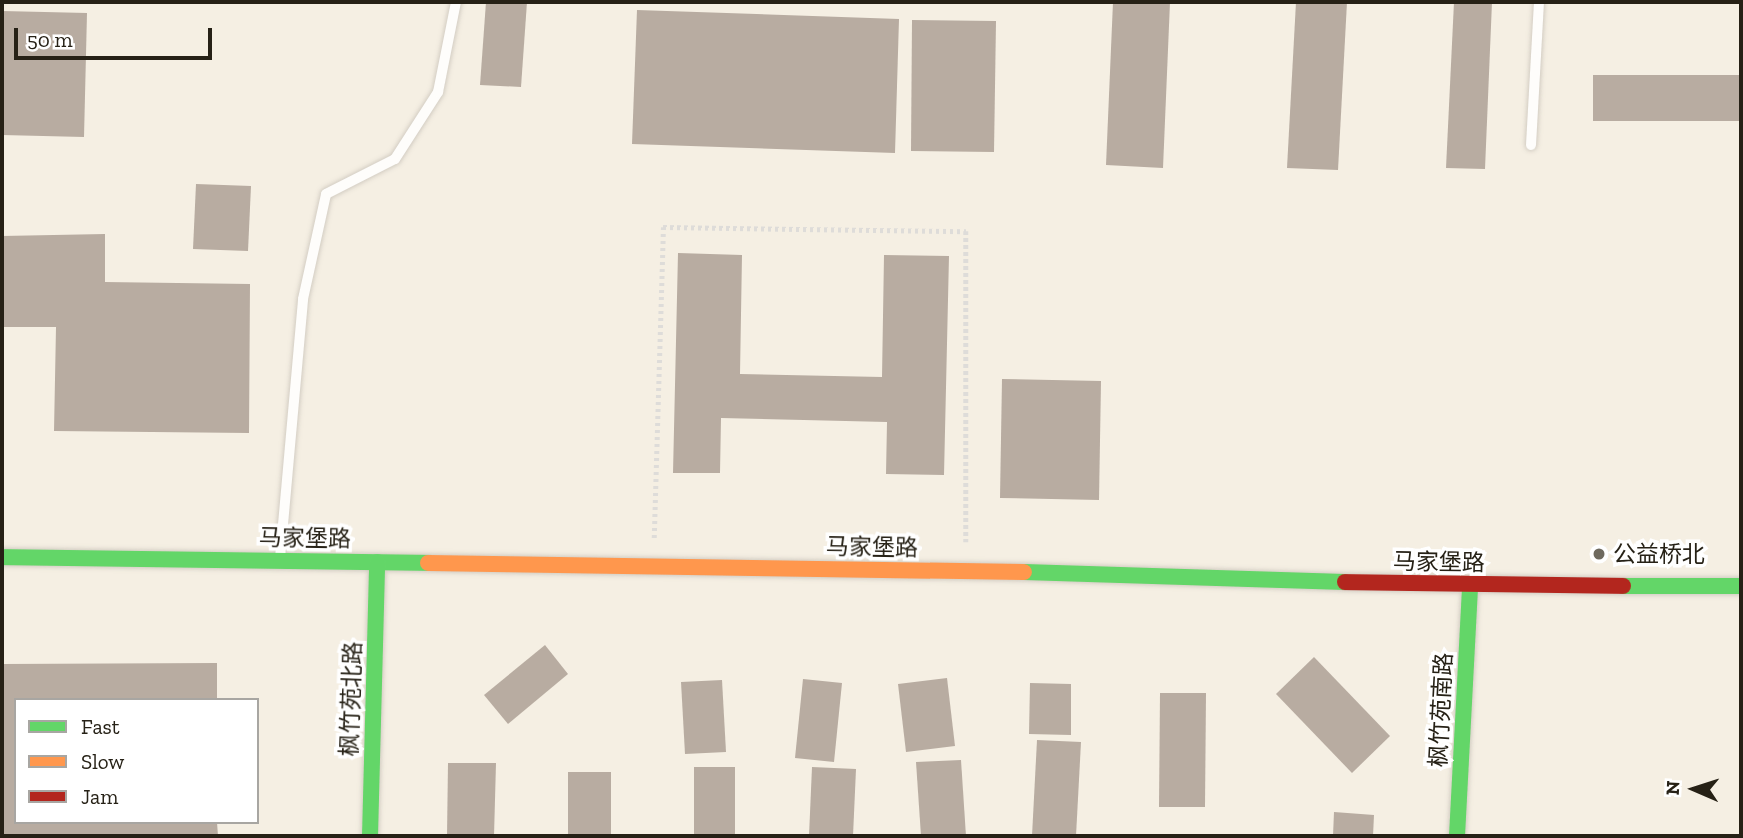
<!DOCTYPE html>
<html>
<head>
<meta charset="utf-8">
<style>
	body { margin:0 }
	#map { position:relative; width:1743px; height:838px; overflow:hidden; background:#f5efe3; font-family:"Zilla Slab","Noto Sans SC",serif }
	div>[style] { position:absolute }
	.building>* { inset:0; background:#b8aca1 }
	.path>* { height:4.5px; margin-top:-2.25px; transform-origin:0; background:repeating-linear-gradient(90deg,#dedcd9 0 3.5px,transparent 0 7px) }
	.roads { filter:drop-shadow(0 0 2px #d3cdc3) drop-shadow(0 0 2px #d3cdc3) }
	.lane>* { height:10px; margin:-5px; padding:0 5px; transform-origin:5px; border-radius:5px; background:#fefdfb }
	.fast>* { height:16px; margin:-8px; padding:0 8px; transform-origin:8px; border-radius:8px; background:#63d668 }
	.slow>* { height:16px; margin:-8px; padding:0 8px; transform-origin:8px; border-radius:8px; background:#ff974d }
	.jam>* { height:16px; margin:-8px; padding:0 8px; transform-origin:8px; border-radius:8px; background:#b3261e }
	.dots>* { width:19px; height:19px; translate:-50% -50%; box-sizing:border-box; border:4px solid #fff; border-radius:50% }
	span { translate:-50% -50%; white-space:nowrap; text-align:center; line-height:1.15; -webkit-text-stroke:7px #fff; paint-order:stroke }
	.street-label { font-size:23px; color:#262116 }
	.poi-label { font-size:23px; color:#262116 }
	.left { translate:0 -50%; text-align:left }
	.frame { position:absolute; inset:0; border:4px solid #262116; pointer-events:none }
	.legend { position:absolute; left:14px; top:698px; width:245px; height:126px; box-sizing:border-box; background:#fff; border:2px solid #a8a6a2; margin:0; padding:9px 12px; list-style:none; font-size:21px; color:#262116 }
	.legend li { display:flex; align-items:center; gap:14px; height:35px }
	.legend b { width:35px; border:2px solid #a8a6a2 }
	.north { position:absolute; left:1659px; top:754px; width:70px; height:70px; -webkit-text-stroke:5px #fff; paint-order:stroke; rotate:273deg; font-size:19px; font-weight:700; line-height:28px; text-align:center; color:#262116 }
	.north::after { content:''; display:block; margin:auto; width:24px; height:32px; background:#262116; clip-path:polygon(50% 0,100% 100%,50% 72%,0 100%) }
	.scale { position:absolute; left:14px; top:28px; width:198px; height:32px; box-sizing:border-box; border:4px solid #262116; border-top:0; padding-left:9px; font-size:21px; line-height:24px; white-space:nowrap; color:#262116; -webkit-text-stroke:5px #fff; paint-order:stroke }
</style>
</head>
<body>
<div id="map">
	<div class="building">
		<i style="clip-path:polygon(486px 2px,527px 2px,521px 87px,480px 85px)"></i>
		<i style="clip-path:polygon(1113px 2px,1170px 2px,1163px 168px,1106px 165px)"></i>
		<i style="clip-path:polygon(1296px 2px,1347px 2px,1338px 170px,1287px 168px)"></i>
		<i style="clip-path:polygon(1454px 2px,1492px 2px,1485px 169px,1446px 168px)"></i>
		<i style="clip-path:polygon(637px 10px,899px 19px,895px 153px,632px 144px)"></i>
		<i style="clip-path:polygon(2px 11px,87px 13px,84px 137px,2px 135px)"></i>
		<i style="clip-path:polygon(912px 20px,996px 21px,994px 152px,911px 151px)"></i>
		<i style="clip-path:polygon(1593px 75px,1741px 75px,1741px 121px,1593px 121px)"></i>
		<i style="clip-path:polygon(196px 184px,251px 186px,248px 251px,193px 249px)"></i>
		<i style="clip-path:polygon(105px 234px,105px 282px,250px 284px,249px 433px,54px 431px,56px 327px,2px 327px,2px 236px)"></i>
		<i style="clip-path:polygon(678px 253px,742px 255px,740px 374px,882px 377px,884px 255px,949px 256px,944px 475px,886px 474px,887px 422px,721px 418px,720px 473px,673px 473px)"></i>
		<i style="clip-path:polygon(1002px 379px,1101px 381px,1099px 500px,1000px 498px)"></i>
		<i style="clip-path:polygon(545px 645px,568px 674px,508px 724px,484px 695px)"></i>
		<i style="clip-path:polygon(1314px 657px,1390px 736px,1352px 773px,1276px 694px)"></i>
		<i style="clip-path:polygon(217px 663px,217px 700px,16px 700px,16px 822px,217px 822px,218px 836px,2px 836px,2px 664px)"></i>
		<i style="clip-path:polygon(947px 678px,955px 746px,906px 752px,898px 684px)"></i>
		<i style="clip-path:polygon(803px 679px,842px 683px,834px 762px,795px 758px)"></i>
		<i style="clip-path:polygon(722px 680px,726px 752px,685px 754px,681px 682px)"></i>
		<i style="clip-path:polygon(1030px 683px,1071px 684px,1071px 735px,1029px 734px)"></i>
		<i style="clip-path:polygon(1160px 693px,1206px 693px,1205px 807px,1159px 807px)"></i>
		<i style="clip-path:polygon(1037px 740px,1081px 742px,1076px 836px,1032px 836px)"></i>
		<i style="clip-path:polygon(961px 760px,966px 836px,921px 836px,916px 762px)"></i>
		<i style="clip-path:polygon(448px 763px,496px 763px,494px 836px,447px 836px)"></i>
		<i style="clip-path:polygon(694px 767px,735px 767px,735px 836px,694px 836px)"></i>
		<i style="clip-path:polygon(812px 767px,856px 769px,853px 836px,809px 836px)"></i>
		<i style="clip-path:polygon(568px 772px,611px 772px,611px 836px,568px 836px)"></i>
		<i style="clip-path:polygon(1334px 812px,1374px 815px,1373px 836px,1333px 836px)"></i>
	</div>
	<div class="path">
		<i style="left:654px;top:538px;width:311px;rotate:-88.3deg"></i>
		<i style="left:663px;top:227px;width:303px;rotate:0.8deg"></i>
		<i style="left:966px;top:231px;width:311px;rotate:90deg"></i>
	</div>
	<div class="roads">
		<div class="lane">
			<i style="left:1531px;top:145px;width:143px;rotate:-86.8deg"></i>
			<i style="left:280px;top:558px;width:260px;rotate:-84.9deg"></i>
			<i style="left:303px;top:299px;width:107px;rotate:-77.6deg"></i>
			<i style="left:326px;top:194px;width:77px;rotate:-26.9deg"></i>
			<i style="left:395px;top:159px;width:80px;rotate:-57.3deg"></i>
			<i style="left:438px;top:92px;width:92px;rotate:-78.7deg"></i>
		</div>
		<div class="fast">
			<i style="left:2px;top:557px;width:426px;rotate:0.8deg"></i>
			<i style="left:1024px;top:572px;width:321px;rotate:1.8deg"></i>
			<i style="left:1623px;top:586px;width:118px"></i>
			<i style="left:370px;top:836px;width:274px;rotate:-88.5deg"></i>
			<i style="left:1457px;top:836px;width:250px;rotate:-87deg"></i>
		</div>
		<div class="slow">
			<i style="left:428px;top:563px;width:596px;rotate:0.87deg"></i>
		</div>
		<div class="jam">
			<i style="left:1345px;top:582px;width:278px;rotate:0.8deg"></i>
		</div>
	</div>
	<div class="dots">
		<i style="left:1599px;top:554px;background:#6e695e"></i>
	</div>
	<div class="street-label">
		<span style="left:305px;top:538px;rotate:1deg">马家堡路</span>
		<span style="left:872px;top:547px;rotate:1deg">马家堡路</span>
		<span style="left:1439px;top:562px;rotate:1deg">马家堡路</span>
		<span style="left:351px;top:699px;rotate:-88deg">枫竹苑北路</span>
		<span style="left:1441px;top:710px;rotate:-87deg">枫竹苑南路</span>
	</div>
	<div class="poi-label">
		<span class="left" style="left:1613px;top:554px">公益桥北</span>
	</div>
	<div class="frame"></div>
	<ul class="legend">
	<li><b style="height:9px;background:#63d668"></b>Fast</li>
	<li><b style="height:9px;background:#ff974d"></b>Slow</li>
	<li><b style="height:9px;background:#b3261e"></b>Jam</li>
	</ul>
	<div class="north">N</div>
	<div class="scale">50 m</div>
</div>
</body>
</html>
